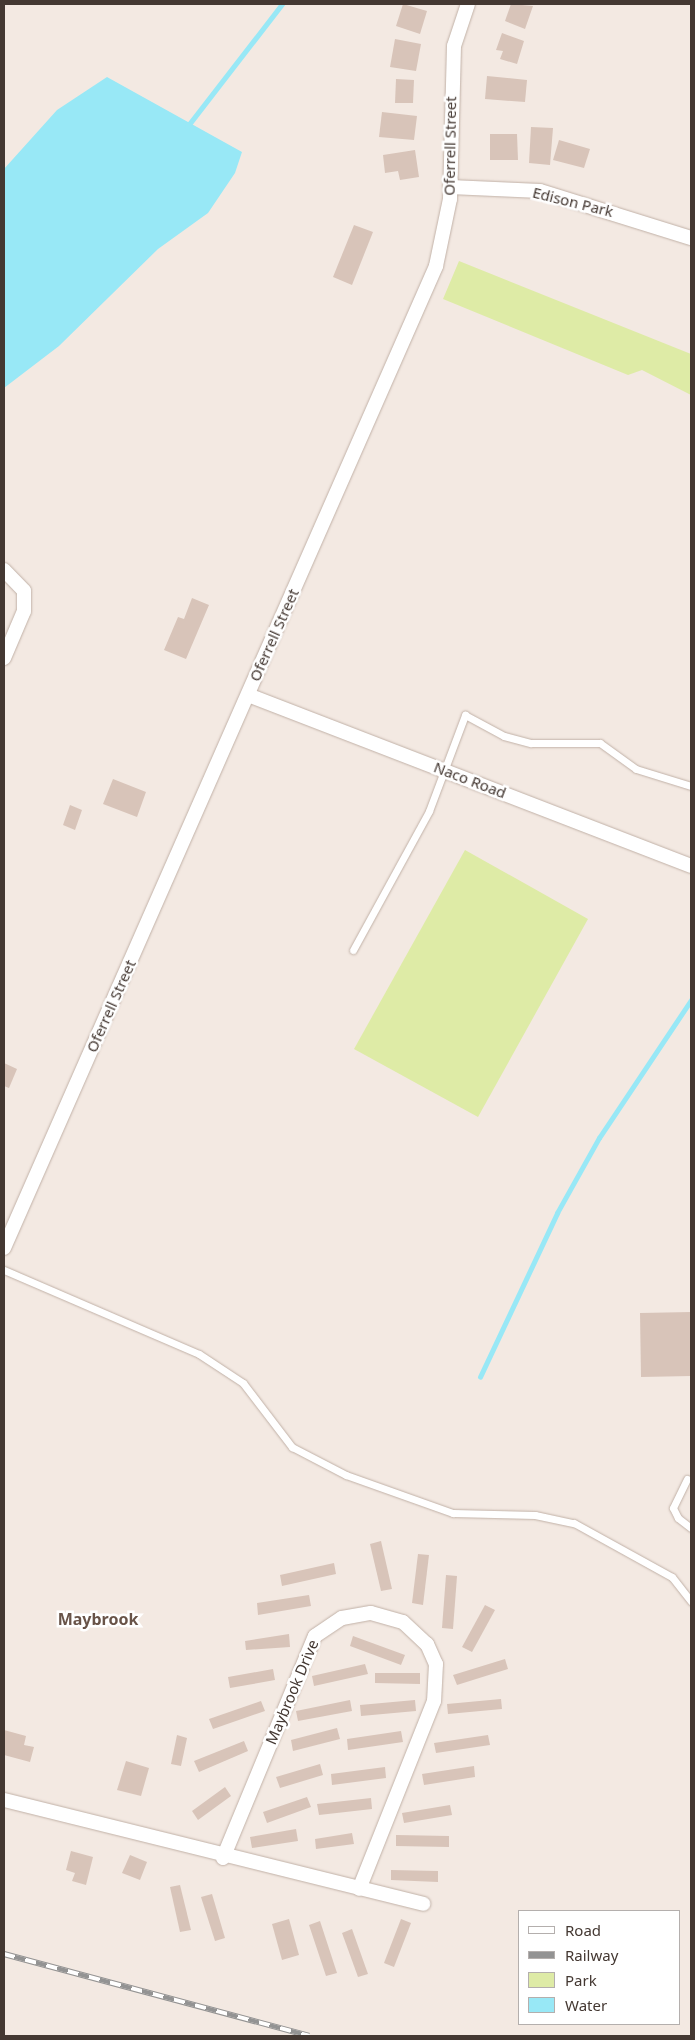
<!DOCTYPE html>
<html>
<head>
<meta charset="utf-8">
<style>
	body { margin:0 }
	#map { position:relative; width:695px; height:2040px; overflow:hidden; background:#f3e9e2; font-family:"Noto Sans",sans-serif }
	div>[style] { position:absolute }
	.green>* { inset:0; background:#deeba6 }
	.water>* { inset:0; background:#98e8f6 }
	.stream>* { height:4.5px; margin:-2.25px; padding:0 2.25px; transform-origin:2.25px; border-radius:2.25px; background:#98e8f6 }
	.building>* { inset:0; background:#d8c4b9 }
	.roads { filter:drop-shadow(0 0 1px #c1b1a7) drop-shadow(0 0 1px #c1b1a7) }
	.service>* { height:7px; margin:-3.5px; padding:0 3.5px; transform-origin:3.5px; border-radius:3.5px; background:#fff }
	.minor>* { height:14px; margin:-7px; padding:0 7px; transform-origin:7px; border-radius:7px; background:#fff }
	.rail>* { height:5.5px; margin-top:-2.75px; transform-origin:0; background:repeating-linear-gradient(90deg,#fff 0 11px,#939393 0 22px); box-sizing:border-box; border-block:1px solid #939393 }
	span { translate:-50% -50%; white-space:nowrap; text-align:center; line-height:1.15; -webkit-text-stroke:5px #fff; paint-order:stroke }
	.street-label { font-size:15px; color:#443832 }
	.neighbourhood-label { font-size:16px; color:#685348; font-weight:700 }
	.frame { position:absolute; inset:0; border:5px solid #443832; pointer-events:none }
	.legend { position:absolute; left:518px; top:1910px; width:162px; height:115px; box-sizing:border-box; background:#fff; border:1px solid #b4afad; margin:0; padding:6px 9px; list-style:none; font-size:15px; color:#443832 }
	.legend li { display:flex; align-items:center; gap:10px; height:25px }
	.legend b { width:25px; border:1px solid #b4afad }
</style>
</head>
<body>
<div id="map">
	<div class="green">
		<i style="clip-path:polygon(459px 261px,691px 354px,691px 395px,642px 370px,628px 375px,443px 299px)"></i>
		<i style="clip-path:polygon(465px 850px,588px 919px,478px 1117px,354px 1049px)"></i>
	</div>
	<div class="water">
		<i style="clip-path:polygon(107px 77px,242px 152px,235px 173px,208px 213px,158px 249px,59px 346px,4px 388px,4px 169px,57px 110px)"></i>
	</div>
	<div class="stream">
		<i style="left:187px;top:127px;width:155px;rotate:-52.3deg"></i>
		<i style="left:480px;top:1377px;width:181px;rotate:-64.8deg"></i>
		<i style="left:557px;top:1213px;width:86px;rotate:-60.8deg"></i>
		<i style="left:599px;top:1138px;width:166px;rotate:-56.3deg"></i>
	</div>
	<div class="building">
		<i style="clip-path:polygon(403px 4px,427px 11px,420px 34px,396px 26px)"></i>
		<i style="clip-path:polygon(511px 4px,533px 6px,525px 29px,505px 21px)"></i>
		<i style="clip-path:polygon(502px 33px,524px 41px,517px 64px,500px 59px,503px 51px,496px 50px)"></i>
		<i style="clip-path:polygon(395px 39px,421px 44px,416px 71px,390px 67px)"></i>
		<i style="clip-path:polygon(487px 76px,527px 80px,525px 102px,485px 99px)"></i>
		<i style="clip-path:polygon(396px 79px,414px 80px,413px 103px,395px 103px)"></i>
		<i style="clip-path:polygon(382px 112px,417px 116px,414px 140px,379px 137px)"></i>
		<i style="clip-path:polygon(531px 127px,553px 128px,550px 165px,529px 163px)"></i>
		<i style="clip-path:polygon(490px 134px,517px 134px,518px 160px,490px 160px)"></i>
		<i style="clip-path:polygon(559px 140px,590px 149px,584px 168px,553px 160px)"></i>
		<i style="clip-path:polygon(415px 150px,419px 177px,400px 180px,398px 171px,385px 173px,383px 155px)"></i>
		<i style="clip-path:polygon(354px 225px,373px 232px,352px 285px,333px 277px)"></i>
		<i style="clip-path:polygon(192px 598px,209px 605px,186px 659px,164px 650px,178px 617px,184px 619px)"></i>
		<i style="clip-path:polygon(113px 779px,146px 792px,137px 817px,103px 804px)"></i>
		<i style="clip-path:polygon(70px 805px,82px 810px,75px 830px,63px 825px)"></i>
		<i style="clip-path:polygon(4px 1063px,17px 1069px,9px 1088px,4px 1086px)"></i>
		<i style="clip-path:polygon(691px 1312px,691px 1376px,641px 1377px,640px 1313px)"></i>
		<i style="clip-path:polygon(381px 1541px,392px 1589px,381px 1591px,370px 1544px)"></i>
		<i style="clip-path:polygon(418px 1554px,429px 1555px,423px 1605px,412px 1603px)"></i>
		<i style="clip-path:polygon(334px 1563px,336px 1574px,282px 1586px,280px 1575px)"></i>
		<i style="clip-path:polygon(446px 1575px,457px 1576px,453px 1629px,442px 1628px)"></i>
		<i style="clip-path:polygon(309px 1595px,311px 1606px,258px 1615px,257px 1603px)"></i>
		<i style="clip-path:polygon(485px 1605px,495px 1610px,472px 1652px,462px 1647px)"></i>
		<i style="clip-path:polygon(289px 1634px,290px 1647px,246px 1650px,245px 1641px)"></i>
		<i style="clip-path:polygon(353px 1636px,405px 1655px,401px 1665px,350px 1646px)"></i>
		<i style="clip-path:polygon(505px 1659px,508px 1669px,457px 1685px,453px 1675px)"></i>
		<i style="clip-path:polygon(365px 1664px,368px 1674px,314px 1686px,312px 1676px)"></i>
		<i style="clip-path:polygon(273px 1669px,275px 1680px,230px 1688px,228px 1677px)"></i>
		<i style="clip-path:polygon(375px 1673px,420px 1673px,420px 1684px,375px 1683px)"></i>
		<i style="clip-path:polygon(501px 1699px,502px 1709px,448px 1714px,447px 1704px)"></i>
		<i style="clip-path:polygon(350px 1700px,352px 1711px,298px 1721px,296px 1711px)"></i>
		<i style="clip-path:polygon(415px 1700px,416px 1711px,361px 1716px,360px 1705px)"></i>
		<i style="clip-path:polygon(261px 1701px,265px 1711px,213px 1729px,209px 1719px)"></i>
		<i style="clip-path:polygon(337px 1728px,340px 1739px,293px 1751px,291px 1740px)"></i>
		<i style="clip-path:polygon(4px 1730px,26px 1736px,24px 1745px,34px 1747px,30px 1762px,4px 1755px)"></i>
		<i style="clip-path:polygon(401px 1731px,403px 1742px,348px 1750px,347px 1739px)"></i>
		<i style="clip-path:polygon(177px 1735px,187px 1738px,181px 1766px,171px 1764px)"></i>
		<i style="clip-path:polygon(488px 1735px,490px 1745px,436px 1753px,434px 1743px)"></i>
		<i style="clip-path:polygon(244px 1741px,248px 1751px,199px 1772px,194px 1761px)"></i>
		<i style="clip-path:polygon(126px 1761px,149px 1768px,141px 1796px,117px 1790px)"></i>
		<i style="clip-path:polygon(320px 1764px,323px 1775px,280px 1788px,276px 1777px)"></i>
		<i style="clip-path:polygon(474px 1766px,475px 1777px,424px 1785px,422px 1774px)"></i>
		<i style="clip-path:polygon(385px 1767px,386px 1778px,332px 1785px,331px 1774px)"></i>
		<i style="clip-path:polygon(225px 1787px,231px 1796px,198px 1820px,192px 1811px)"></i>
		<i style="clip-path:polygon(307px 1797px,311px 1807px,267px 1823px,263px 1812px)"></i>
		<i style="clip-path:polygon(371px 1798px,372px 1809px,319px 1815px,317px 1804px)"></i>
		<i style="clip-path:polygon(450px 1805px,452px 1815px,404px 1823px,402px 1813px)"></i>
		<i style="clip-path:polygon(296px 1829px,298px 1841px,252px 1848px,250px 1837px)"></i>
		<i style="clip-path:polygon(352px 1833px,354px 1844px,316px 1849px,315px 1839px)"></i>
		<i style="clip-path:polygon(396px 1835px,449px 1836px,449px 1847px,396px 1846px)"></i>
		<i style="clip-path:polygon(71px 1851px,93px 1857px,86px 1885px,72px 1881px,75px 1873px,66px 1870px)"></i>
		<i style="clip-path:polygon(130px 1855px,147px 1862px,140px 1880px,122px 1873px)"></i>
		<i style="clip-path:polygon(391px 1870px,438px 1871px,438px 1882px,391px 1880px)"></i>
		<i style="clip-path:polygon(180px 1885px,191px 1930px,180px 1932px,170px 1887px)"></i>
		<i style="clip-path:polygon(212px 1894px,225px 1938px,215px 1941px,201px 1897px)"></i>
		<i style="clip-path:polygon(289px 1919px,299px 1955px,282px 1960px,272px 1924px)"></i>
		<i style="clip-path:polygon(401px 1919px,411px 1923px,394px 1967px,384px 1963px)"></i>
		<i style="clip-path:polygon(320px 1921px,337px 1973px,326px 1976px,309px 1925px)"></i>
		<i style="clip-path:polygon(352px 1929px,368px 1974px,358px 1977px,342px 1933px)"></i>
	</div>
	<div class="roads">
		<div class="service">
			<i style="left:353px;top:950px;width:158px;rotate:-61.3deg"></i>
			<i style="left:429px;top:811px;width:103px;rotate:-69.4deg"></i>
			<i style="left:465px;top:715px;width:44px;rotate:28.3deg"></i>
			<i style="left:504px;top:736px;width:28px;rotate:15deg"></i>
			<i style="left:531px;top:743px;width:69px"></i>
			<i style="left:600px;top:743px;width:44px;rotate:35.8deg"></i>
			<i style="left:636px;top:769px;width:58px;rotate:17.2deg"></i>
			<i style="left:4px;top:1270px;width:212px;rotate:23.3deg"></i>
			<i style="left:199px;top:1354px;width:53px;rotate:33.4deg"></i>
			<i style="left:243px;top:1383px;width:81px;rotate:52.6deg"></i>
			<i style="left:292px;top:1447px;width:61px;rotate:27.4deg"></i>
			<i style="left:346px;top:1475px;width:114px;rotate:19.6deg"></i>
			<i style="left:453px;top:1513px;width:82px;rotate:1.4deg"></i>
			<i style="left:535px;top:1515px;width:40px;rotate:12deg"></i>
			<i style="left:574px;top:1523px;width:112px;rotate:28.9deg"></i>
			<i style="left:672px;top:1577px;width:31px;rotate:52deg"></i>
			<i style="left:687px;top:1479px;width:32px;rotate:116deg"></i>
			<i style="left:673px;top:1508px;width:11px;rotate:63deg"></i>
			<i style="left:678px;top:1518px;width:16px;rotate:38deg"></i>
		</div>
		<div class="minor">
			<i style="left:450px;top:187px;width:90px;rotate:2.5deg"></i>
			<i style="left:540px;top:191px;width:158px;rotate:17.3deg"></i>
			<i style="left:4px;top:570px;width:29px;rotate:46deg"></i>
			<i style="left:24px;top:591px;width:20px;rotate:90deg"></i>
			<i style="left:24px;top:611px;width:51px;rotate:113.1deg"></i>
			<i style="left:248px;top:695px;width:475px;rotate:21.1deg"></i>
			<i style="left:4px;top:1248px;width:1073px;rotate:-66.25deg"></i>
			<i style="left:436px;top:266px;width:68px;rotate:-78.2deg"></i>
			<i style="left:450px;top:199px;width:153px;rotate:-88.5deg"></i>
			<i style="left:454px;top:46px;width:44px;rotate:-71.6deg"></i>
			<i style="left:4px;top:1800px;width:432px;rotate:13.9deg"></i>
			<i style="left:223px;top:1858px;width:240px;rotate:-67.5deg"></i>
			<i style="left:315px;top:1636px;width:32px;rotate:-34deg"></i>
			<i style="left:342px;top:1618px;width:29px;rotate:-10deg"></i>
			<i style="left:371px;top:1613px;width:33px;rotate:16deg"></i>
			<i style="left:403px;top:1622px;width:33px;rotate:43deg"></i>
			<i style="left:427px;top:1644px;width:22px;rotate:66deg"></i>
			<i style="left:436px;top:1664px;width:37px;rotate:93deg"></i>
			<i style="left:434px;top:1701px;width:202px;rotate:111.7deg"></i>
		</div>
	</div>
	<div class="rail">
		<i style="left:4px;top:1954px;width:316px;rotate:15deg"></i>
	</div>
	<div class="street-label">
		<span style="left:450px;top:146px;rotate:-89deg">Oferrell Street</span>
		<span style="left:573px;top:202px;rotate:14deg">Edison Park</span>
		<span style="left:274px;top:635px;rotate:-66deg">Oferrell Street</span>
		<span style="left:470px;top:780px;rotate:21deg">Naco Road</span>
		<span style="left:111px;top:1006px;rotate:-66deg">Oferrell Street</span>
		<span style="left:292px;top:1692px;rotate:-67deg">Maybrook Drive</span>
	</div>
	<div class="neighbourhood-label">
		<span style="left:98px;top:1619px">Maybrook</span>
	</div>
	<div class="frame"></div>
	<ul class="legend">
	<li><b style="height:6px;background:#fff"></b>Road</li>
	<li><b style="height:6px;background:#939393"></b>Railway</li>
	<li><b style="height:14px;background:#deeba6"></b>Park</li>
	<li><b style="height:14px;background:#98e8f6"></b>Water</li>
	</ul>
</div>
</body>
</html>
